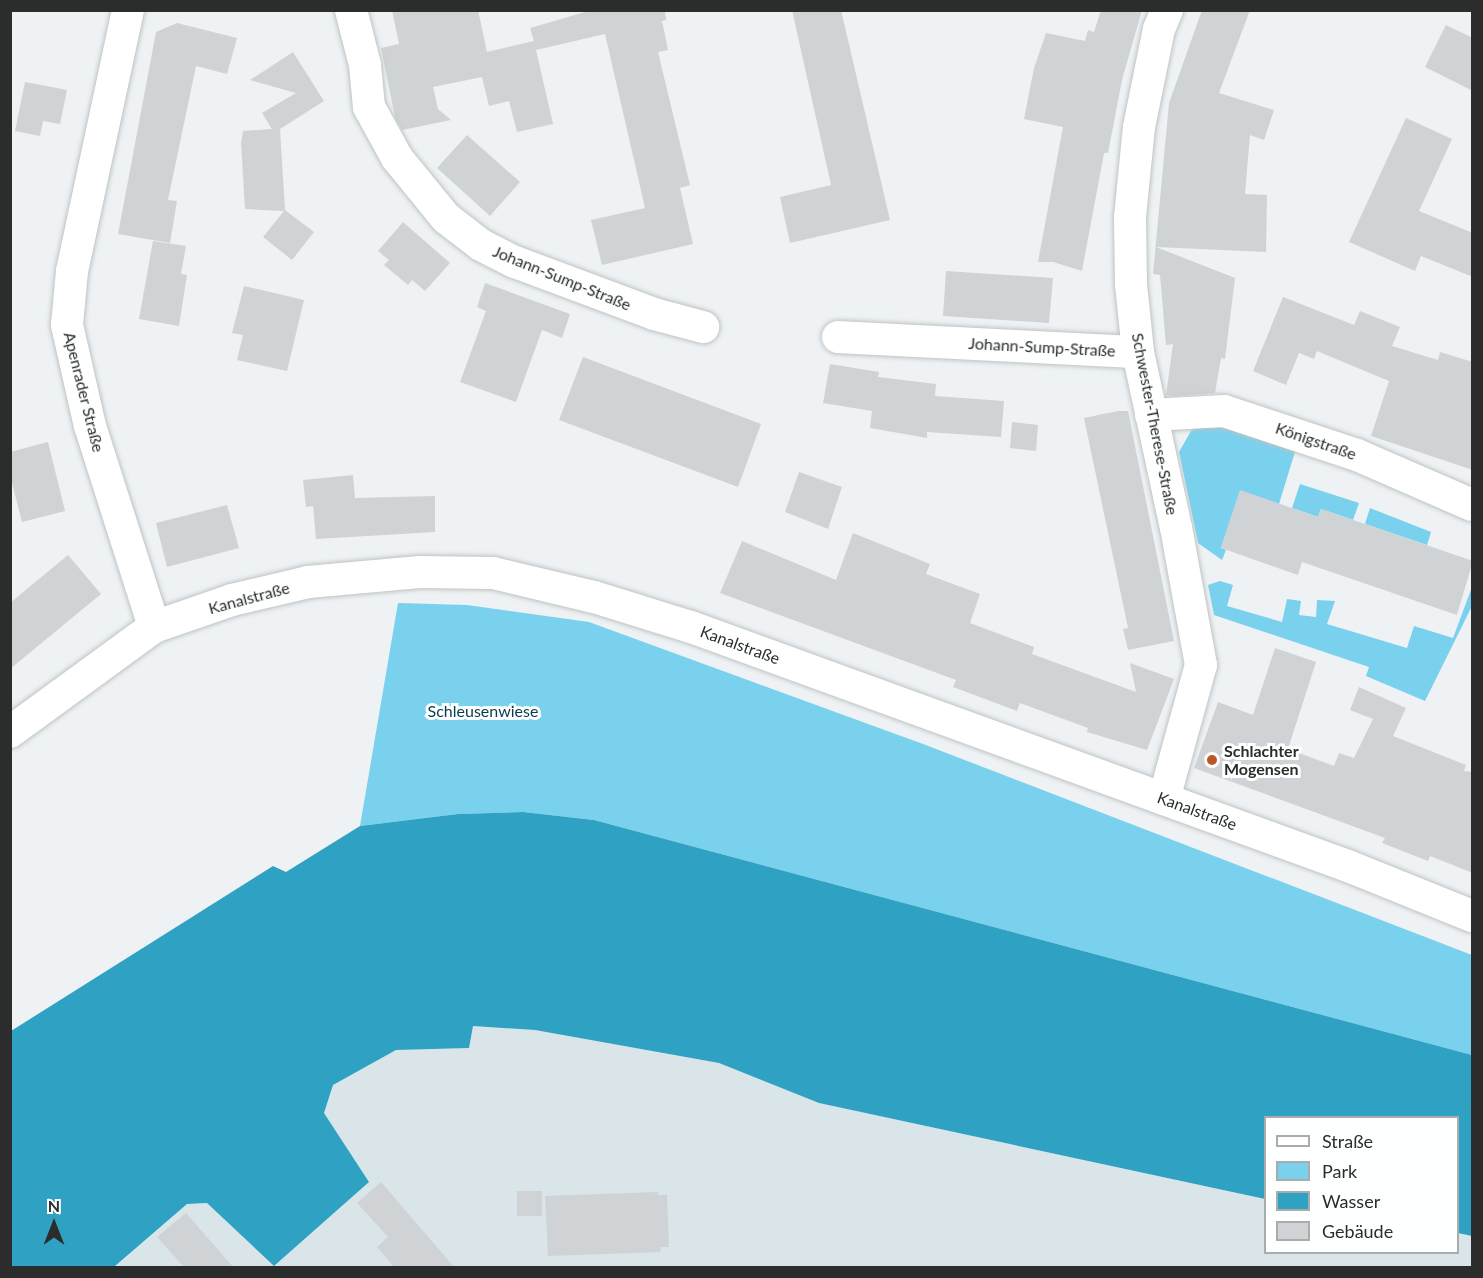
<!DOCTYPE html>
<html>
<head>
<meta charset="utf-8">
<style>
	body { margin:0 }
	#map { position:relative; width:1483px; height:1278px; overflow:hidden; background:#eef2f4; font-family:Lato,sans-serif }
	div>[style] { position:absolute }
	.built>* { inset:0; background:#d9e5e9 }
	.green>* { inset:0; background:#79d1ee }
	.water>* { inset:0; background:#2fa1c2 }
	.building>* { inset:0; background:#cfd3d5 }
	.roads { filter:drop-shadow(0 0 2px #bfc3c4) drop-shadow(0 0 2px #bfc3c4) }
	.minor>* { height:32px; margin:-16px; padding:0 16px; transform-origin:16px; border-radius:16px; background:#fff }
	.dots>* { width:16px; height:16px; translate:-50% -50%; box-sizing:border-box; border:3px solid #feffff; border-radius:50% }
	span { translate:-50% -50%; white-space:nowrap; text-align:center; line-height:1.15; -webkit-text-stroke:6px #feffff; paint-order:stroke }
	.street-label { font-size:16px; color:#2b2d2d }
	.park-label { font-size:16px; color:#093b4a }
	.poi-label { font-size:16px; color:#2b2d2d; font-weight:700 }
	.left { translate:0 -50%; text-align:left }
	.frame { position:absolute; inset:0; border:12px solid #2b2d2d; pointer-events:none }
	.legend { position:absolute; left:1264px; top:1116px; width:195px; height:138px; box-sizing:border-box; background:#feffff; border:2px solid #aaabab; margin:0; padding:8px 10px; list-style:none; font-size:18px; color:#2b2d2d }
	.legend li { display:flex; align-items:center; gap:12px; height:30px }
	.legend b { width:30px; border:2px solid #aaabab }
	.north { position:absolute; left:24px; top:1194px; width:60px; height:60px; -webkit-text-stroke:4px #feffff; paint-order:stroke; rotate:0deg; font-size:16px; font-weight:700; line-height:24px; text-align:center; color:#2b2d2d }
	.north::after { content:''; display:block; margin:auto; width:21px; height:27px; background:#2b2d2d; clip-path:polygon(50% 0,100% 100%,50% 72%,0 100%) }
</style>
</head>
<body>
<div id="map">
	<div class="built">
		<i style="clip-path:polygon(472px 1026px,535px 1030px,719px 1063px,819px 1103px,1265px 1199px,1266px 1252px,1458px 1252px,1458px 1233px,1472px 1236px,1472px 1268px,114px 1268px,187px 1204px,208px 1203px,274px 1266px,369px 1182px,324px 1113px,333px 1085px,396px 1050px,469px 1048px)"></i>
	</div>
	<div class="green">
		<i style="clip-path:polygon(1221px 421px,1298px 442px,1279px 504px,1240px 491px,1221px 548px,1226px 550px,1222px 560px,1198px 543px,1179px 452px,1191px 431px,1202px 424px)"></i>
		<i style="clip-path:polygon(1300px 484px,1359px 503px,1353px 520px,1321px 509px,1318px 517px,1292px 508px)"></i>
		<i style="clip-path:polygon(1370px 508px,1431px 532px,1427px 545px,1365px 524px)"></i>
		<i style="clip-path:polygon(1220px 581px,1233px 585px,1227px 606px,1282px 622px,1287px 599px,1301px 601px,1299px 615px,1316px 617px,1317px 600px,1335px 601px,1327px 624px,1407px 648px,1414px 626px,1453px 638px,1472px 587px,1472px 606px,1425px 701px,1366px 676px,1369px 667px,1214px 615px,1208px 585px)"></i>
		<i style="clip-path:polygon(398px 603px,467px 605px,589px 622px,923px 744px,1472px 955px,1472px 1055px,594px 820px,523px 812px,458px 814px,360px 826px)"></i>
	</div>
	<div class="water">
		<i style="clip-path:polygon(523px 812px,594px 820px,1472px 1055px,1472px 1236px,1458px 1233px,1458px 1118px,1266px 1118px,1265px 1199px,819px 1103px,719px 1063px,535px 1030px,473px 1026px,469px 1048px,396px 1050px,333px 1085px,324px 1113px,369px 1182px,274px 1266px,207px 1203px,187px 1204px,114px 1267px,11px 1267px,11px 1031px,273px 866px,286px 872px,360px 826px,458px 814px)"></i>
	</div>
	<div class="building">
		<i style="clip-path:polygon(392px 10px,478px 10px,487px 52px,534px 41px,530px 28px,592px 10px,665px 10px,666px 20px,662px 21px,668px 50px,658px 52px,690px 185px,680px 188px,693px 244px,602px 265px,591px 220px,645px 208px,605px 34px,536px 50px,553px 124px,517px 132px,509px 101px,489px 106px,482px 77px,433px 87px,438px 109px,451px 120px,402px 130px,395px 117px,381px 48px,399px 44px)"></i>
		<i style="clip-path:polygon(792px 10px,841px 10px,890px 220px,790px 243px,780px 197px,831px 185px)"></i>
		<i style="clip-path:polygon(1101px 10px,1142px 10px,1122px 80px,1108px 153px,1104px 153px,1082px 271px,1053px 262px,1038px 262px,1063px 127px,1024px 119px,1034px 68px,1046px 33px,1085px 41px,1088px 30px,1094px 32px)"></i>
		<i style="clip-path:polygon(1202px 10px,1250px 10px,1219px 93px,1274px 110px,1264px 140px,1250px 135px,1245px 194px,1267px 195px,1266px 252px,1156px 247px,1235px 278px,1225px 359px,1221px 358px,1215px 393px,1173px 396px,1166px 395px,1173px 344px,1166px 345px,1160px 275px,1153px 274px,1169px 103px)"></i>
		<i style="clip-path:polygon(177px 23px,237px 38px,227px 74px,196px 66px,168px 200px,177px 201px,170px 243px,118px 234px,156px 32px)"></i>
		<i style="clip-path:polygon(1446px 25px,1473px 38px,1473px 91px,1425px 67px)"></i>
		<i style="clip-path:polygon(293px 52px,324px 101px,280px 129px,285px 210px,314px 232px,292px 260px,263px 237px,284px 211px,245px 209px,241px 143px,243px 131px,272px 129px,262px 113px,296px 93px,250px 80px)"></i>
		<i style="clip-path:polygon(25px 82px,67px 90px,60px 124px,43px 121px,40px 136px,15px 131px)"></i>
		<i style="clip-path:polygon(1406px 118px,1452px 139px,1419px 211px,1473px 233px,1473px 277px,1421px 256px,1415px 271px,1349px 242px)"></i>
		<i style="clip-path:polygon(467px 135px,520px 182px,490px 216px,437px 168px)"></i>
		<i style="clip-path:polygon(403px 222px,450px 263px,425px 291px,412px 280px,408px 285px,384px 265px,389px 260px,378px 251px)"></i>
		<i style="clip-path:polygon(153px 241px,186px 246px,181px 274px,187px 275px,179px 326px,139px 319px)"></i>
		<i style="clip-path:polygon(946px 271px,1053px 278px,1049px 323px,943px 316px)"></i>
		<i style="clip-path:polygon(485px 283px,570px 314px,562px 338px,542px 330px,516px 402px,460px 382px,486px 311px,477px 307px)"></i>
		<i style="clip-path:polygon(244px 286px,304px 300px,287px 371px,237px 360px,243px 335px,232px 333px)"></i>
		<i style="clip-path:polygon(1283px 297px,1354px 325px,1360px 311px,1400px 327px,1392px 346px,1438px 360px,1440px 352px,1473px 362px,1473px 470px,1371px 436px,1389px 381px,1317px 351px,1314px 359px,1299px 353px,1286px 385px,1253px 371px)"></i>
		<i style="clip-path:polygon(583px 357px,761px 424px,738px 487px,559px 420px)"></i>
		<i style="clip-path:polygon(830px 364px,879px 372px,878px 377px,936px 384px,935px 396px,1004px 401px,1001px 437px,927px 432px,927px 438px,870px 428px,872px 411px,823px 403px)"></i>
		<i style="clip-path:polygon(1118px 411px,1128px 411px,1174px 641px,1128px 650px,1123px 629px,1128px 628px,1084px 418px)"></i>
		<i style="clip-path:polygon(1012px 422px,1038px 425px,1036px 451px,1010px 448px)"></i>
		<i style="clip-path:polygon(48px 442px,65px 511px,22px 522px,10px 475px,10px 452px)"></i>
		<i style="clip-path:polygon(799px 472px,842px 487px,828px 529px,785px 512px)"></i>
		<i style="clip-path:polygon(353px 475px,355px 498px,435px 496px,435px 532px,316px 539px,313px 506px,306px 507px,303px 480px)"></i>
		<i style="clip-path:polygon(1240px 490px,1318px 517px,1321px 509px,1473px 561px,1457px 615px,1302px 562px,1298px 575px,1221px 548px)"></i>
		<i style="clip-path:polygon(227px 505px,239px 548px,167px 567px,156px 523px)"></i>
		<i style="clip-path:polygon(853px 533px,930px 564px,926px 574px,980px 594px,970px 623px,1034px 647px,1032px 654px,1136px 692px,1130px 663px,1174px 679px,1147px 750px,1087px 732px,1088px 728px,1020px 703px,1017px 711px,953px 687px,956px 680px,720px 593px,742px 541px,836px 580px)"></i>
		<i style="clip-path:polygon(68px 555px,101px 594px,10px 669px,10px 603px)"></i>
		<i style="clip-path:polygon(1275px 648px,1316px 662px,1288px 749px,1334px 766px,1339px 753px,1354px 758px,1373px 719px,1350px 710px,1359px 687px,1406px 708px,1393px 736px,1466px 765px,1464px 771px,1473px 772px,1473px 873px,1430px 856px,1428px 861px,1382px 843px,1385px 838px,1194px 768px,1218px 702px,1253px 715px)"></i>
		<i style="clip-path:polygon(381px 1182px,411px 1217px,455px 1268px,395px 1268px,377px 1247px,388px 1237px,357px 1203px)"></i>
		<i style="clip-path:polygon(517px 1191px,542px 1191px,542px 1216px,517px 1216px)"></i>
		<i style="clip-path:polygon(658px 1192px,658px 1195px,667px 1195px,669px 1247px,660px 1247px,661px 1252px,548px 1256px,545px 1196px)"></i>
		<i style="clip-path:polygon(186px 1213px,234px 1268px,185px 1268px,157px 1237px)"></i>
	</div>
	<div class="roads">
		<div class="minor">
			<i style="left:128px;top:10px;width:267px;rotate:102.1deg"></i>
			<i style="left:72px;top:271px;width:54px;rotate:95.3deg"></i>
			<i style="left:67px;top:325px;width:104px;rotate:77.2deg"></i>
			<i style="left:90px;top:426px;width:211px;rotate:72.3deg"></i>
			<i style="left:351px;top:10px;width:57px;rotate:75.7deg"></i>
			<i style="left:365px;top:65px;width:42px;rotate:84.6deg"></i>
			<i style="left:369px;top:107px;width:58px;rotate:61.2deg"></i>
			<i style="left:397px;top:158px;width:77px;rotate:50.8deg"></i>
			<i style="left:446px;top:218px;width:44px;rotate:37.6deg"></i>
			<i style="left:481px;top:245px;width:38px;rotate:27deg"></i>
			<i style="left:515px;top:262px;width:148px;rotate:20.5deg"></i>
			<i style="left:654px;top:314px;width:51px;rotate:14.9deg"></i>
			<i style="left:838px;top:337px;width:300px;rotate:2.9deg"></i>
			<i style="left:1151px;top:415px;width:73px;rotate:-3.1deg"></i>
			<i style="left:1224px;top:411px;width:140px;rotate:18.3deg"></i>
			<i style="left:1357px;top:455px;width:125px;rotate:23.5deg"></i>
			<i style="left:10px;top:732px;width:178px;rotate:-36.1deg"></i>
			<i style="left:154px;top:627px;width:83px;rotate:-19.1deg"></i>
			<i style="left:232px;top:600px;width:78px;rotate:-13.3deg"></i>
			<i style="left:308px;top:582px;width:112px;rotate:-5.1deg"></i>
			<i style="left:420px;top:572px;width:73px;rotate:0.8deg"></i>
			<i style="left:493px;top:573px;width:104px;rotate:13.4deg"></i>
			<i style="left:594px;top:597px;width:102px;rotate:17.2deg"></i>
			<i style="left:691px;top:627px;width:699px;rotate:19.99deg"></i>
			<i style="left:1348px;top:866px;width:134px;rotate:22deg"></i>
			<i style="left:1164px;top:799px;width:139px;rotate:-74.6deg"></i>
			<i style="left:1201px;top:665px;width:139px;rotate:-100.3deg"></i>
			<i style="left:1176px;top:528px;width:180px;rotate:-102.2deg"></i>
			<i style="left:1138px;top:352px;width:68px;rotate:-95.9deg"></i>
			<i style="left:1131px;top:284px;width:67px;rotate:-90.9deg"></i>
			<i style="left:1130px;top:217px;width:90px;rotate:-84.3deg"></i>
			<i style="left:1139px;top:127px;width:100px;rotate:-78.5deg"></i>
			<i style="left:1159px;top:29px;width:21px;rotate:-67deg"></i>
		</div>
	</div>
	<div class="dots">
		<i style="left:1212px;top:760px;background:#bc552a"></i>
	</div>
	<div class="street-label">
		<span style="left:562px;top:278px;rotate:22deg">Johann-Sump-Straße</span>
		<span style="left:1042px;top:347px;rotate:3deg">Johann-Sump-Straße</span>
		<span style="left:84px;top:392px;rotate:76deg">Apenrader Straße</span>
		<span style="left:1155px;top:424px;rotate:79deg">Schwester-Therese-Straße</span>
		<span style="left:1316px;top:441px;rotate:19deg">Königstraße</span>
		<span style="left:249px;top:598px;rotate:-15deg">Kanalstraße</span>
		<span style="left:740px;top:645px;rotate:20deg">Kanalstraße</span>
		<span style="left:1197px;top:811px;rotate:20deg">Kanalstraße</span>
	</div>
	<div class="park-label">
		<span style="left:483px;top:711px">Schleusenwiese</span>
	</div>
	<div class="poi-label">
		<span class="left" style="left:1224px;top:760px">Schlachter<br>Mogensen</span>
	</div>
	<div class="frame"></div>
	<ul class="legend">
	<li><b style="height:8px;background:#fff"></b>Straße</li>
	<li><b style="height:16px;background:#79d1ee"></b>Park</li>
	<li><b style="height:16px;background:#2fa1c2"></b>Wasser</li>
	<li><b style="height:16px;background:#cfd3d5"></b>Gebäude</li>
	</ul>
	<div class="north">N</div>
</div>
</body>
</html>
